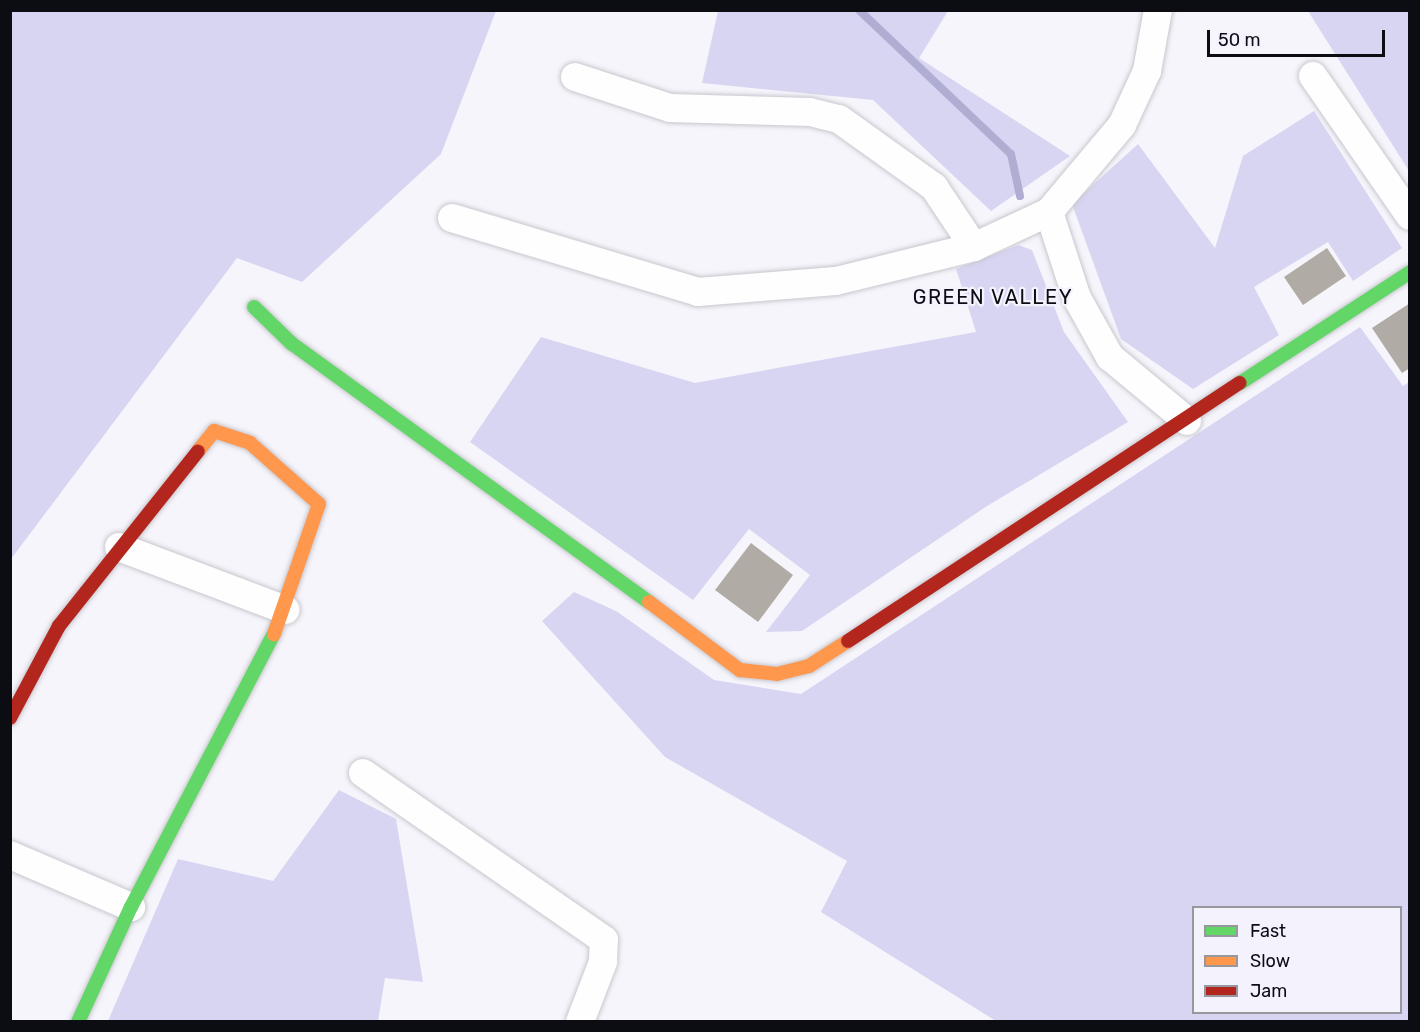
<!DOCTYPE html>
<html>
<head>
<meta charset="utf-8">
<style>
	body { margin:0 }
	#map { position:relative; width:1420px; height:1032px; overflow:hidden; background:#f6f5fb; font-family:Rubik,sans-serif }
	div>[style] { position:absolute }
	.green>* { inset:0; background:#d7d5f2 }
	.stream>* { height:8px; margin:-4px; padding:0 4px; transform-origin:4px; border-radius:4px; background:#b0add3 }
	.building>* { inset:0; background:#b0aba4 }
	.roads { filter:drop-shadow(0 0 2px #c8c7ce) drop-shadow(0 0 2px #c8c7ce) }
	.street>* { height:28px; margin:-14px; padding:0 14px; transform-origin:14px; border-radius:14px; background:#fefefe }
	.fast>* { height:14px; margin:-7px; padding:0 7px; transform-origin:7px; border-radius:7px; background:#63d668 }
	.slow>* { height:14px; margin:-7px; padding:0 7px; transform-origin:7px; border-radius:7px; background:#ff974d }
	.jam>* { height:14px; margin:-7px; padding:0 7px; transform-origin:7px; border-radius:7px; background:#b3261e }
	span { translate:-50% -50%; white-space:nowrap; text-align:center; line-height:1.15; -webkit-text-stroke:4.5px #f4f3fd; paint-order:stroke }
	.neighbourhood-label { font-size:20px; color:#0c0c13; letter-spacing:1.5px }
	.frame { position:absolute; inset:0; border:12px solid #0c0c13; pointer-events:none }
	.legend { position:absolute; left:1192px; top:906px; width:210px; height:108px; box-sizing:border-box; background:#f4f3fd; border:2px solid #97979f; margin:0; padding:8px 10px; list-style:none; font-size:18px; color:#0c0c13 }
	.legend li { display:flex; align-items:center; gap:12px; height:30px }
	.legend b { width:30px; border:2px solid #97979f }
	.scale { position:absolute; left:1207px; top:30px; width:178px; height:27px; box-sizing:border-box; border:3px solid #0c0c13; border-top:0; padding-left:8px; font-size:18px; line-height:21px; white-space:nowrap; color:#0c0c13; -webkit-text-stroke:4px #f4f3fd; paint-order:stroke }
</style>
</head>
<body>
<div id="map">
	<div class="green">
		<i style="clip-path:polygon(11px 10px,496px 11px,441px 154px,302px 282px,237px 258px,11px 559px)"></i>
		<i style="clip-path:polygon(718px 11px,948px 11px,919px 58px,1070px 156px,991px 211px,873px 100px,702px 83px)"></i>
		<i style="clip-path:polygon(1308px 11px,1409px 11px,1409px 171px)"></i>
		<i style="clip-path:polygon(1314px 111px,1402px 248px,1353px 281px,1328px 242px,1254px 287px,1279px 335px,1193px 389px,1121px 339px,1072px 204px,1138px 144px,1215px 248px,1243px 156px)"></i>
		<i style="clip-path:polygon(1018px 245px,1032px 250px,1064px 332px,1128px 422px,987px 506px,802px 631px,766px 632px,810px 575px,749px 529px,693px 600px,470px 442px,541px 337px,695px 383px,976px 332px,956px 269px)"></i>
		<i style="clip-path:polygon(evenodd,1360px 327px,1403px 386px,1409px 382px,1409px 1021px,996px 1021px,821px 912px,847px 861px,665px 757px,542px 621px,574px 592px,616px 611px,714px 680px,801px 694px,1360px 327px,1194px 908px,1400px 908px,1400px 1012px,1194px 1012px,1194px 908px)"></i>
		<i style="clip-path:polygon(339px 790px,396px 819px,423px 982px,385px 978px,378px 1021px,108px 1021px,178px 859px,273px 881px)"></i>
	</div>
	<div class="stream">
		<i style="left:859px;top:10px;width:209px;rotate:43.5deg"></i>
		<i style="left:1011px;top:154px;width:43px;rotate:77.9deg"></i>
	</div>
	<div class="building">
		<i style="clip-path:polygon(1327px 248px,1346px 276px,1303px 305px,1284px 277px)"></i>
		<i style="clip-path:polygon(1410px 303px,1410px 368px,1402px 373px,1372px 328px)"></i>
		<i style="clip-path:polygon(751px 543px,793px 575px,758px 622px,715px 590px)"></i>
	</div>
	<div class="roads">
		<div class="street">
			<i style="left:1313px;top:76px;width:170px;rotate:55.3deg"></i>
			<i style="left:575px;top:77px;width:100px;rotate:18.1deg"></i>
			<i style="left:670px;top:108px;width:140px;rotate:1.6deg"></i>
			<i style="left:810px;top:112px;width:30px;rotate:14deg"></i>
			<i style="left:839px;top:119px;width:117px;rotate:35.6deg"></i>
			<i style="left:934px;top:187px;width:72px;rotate:56.3deg"></i>
			<i style="left:1049px;top:212px;width:90px;rotate:72deg"></i>
			<i style="left:1077px;top:298px;width:68px;rotate:60.8deg"></i>
			<i style="left:1110px;top:357px;width:100px;rotate:39.7deg"></i>
			<i style="left:452px;top:218px;width:257px;rotate:16.7deg"></i>
			<i style="left:698px;top:292px;width:138px;rotate:-4.6deg"></i>
			<i style="left:836px;top:281px;width:142px;rotate:-13.8deg"></i>
			<i style="left:974px;top:247px;width:83px;rotate:-25deg"></i>
			<i style="left:1049px;top:212px;width:114px;rotate:-50deg"></i>
			<i style="left:1122px;top:125px;width:60px;rotate:-65.2deg"></i>
			<i style="left:1147px;top:71px;width:62px;rotate:-79.8deg"></i>
			<i style="left:119px;top:547px;width:178px;rotate:20.7deg"></i>
			<i style="left:363px;top:773px;width:293px;rotate:34.7deg"></i>
			<i style="left:604px;top:940px;width:22px;rotate:93deg"></i>
			<i style="left:603px;top:962px;width:64px;rotate:111deg"></i>
			<i style="left:10px;top:855px;width:132px;rotate:23.3deg"></i>
		</div>
		<div class="fast">
			<i style="left:254px;top:307px;width:52px;rotate:44.2deg"></i>
			<i style="left:291px;top:343px;width:442px;rotate:35.9deg"></i>
			<i style="left:1240px;top:383px;width:203px;rotate:-33.1deg"></i>
			<i style="left:78px;top:1022px;width:127px;rotate:-65.3deg"></i>
			<i style="left:131px;top:907px;width:308px;rotate:-62.4deg"></i>
		</div>
		<div class="slow">
			<i style="left:198px;top:451px;width:26px;rotate:-51deg"></i>
			<i style="left:214px;top:431px;width:38px;rotate:18deg"></i>
			<i style="left:250px;top:443px;width:92px;rotate:41.5deg"></i>
			<i style="left:319px;top:504px;width:138px;rotate:109.1deg"></i>
			<i style="left:649px;top:602px;width:114px;rotate:36.8deg"></i>
			<i style="left:740px;top:670px;width:37px;rotate:6deg"></i>
			<i style="left:777px;top:674px;width:33px;rotate:-14deg"></i>
			<i style="left:809px;top:666px;width:46px;rotate:-32.7deg"></i>
		</div>
		<div class="jam">
			<i style="left:848px;top:641px;width:469px;rotate:-33.4deg"></i>
			<i style="left:10px;top:718px;width:104px;rotate:-62deg"></i>
			<i style="left:59px;top:626px;width:223px;rotate:-51.5deg"></i>
		</div>
	</div>
	<div class="neighbourhood-label">
		<span style="left:993px;top:297px">GREEN VALLEY</span>
	</div>
	<div class="frame"></div>
	<ul class="legend">
	<li><b style="height:8px;background:#63d668"></b>Fast</li>
	<li><b style="height:8px;background:#ff974d"></b>Slow</li>
	<li><b style="height:8px;background:#b3261e"></b>Jam</li>
	</ul>
	<div class="scale">50 m</div>
</div>
</body>
</html>
